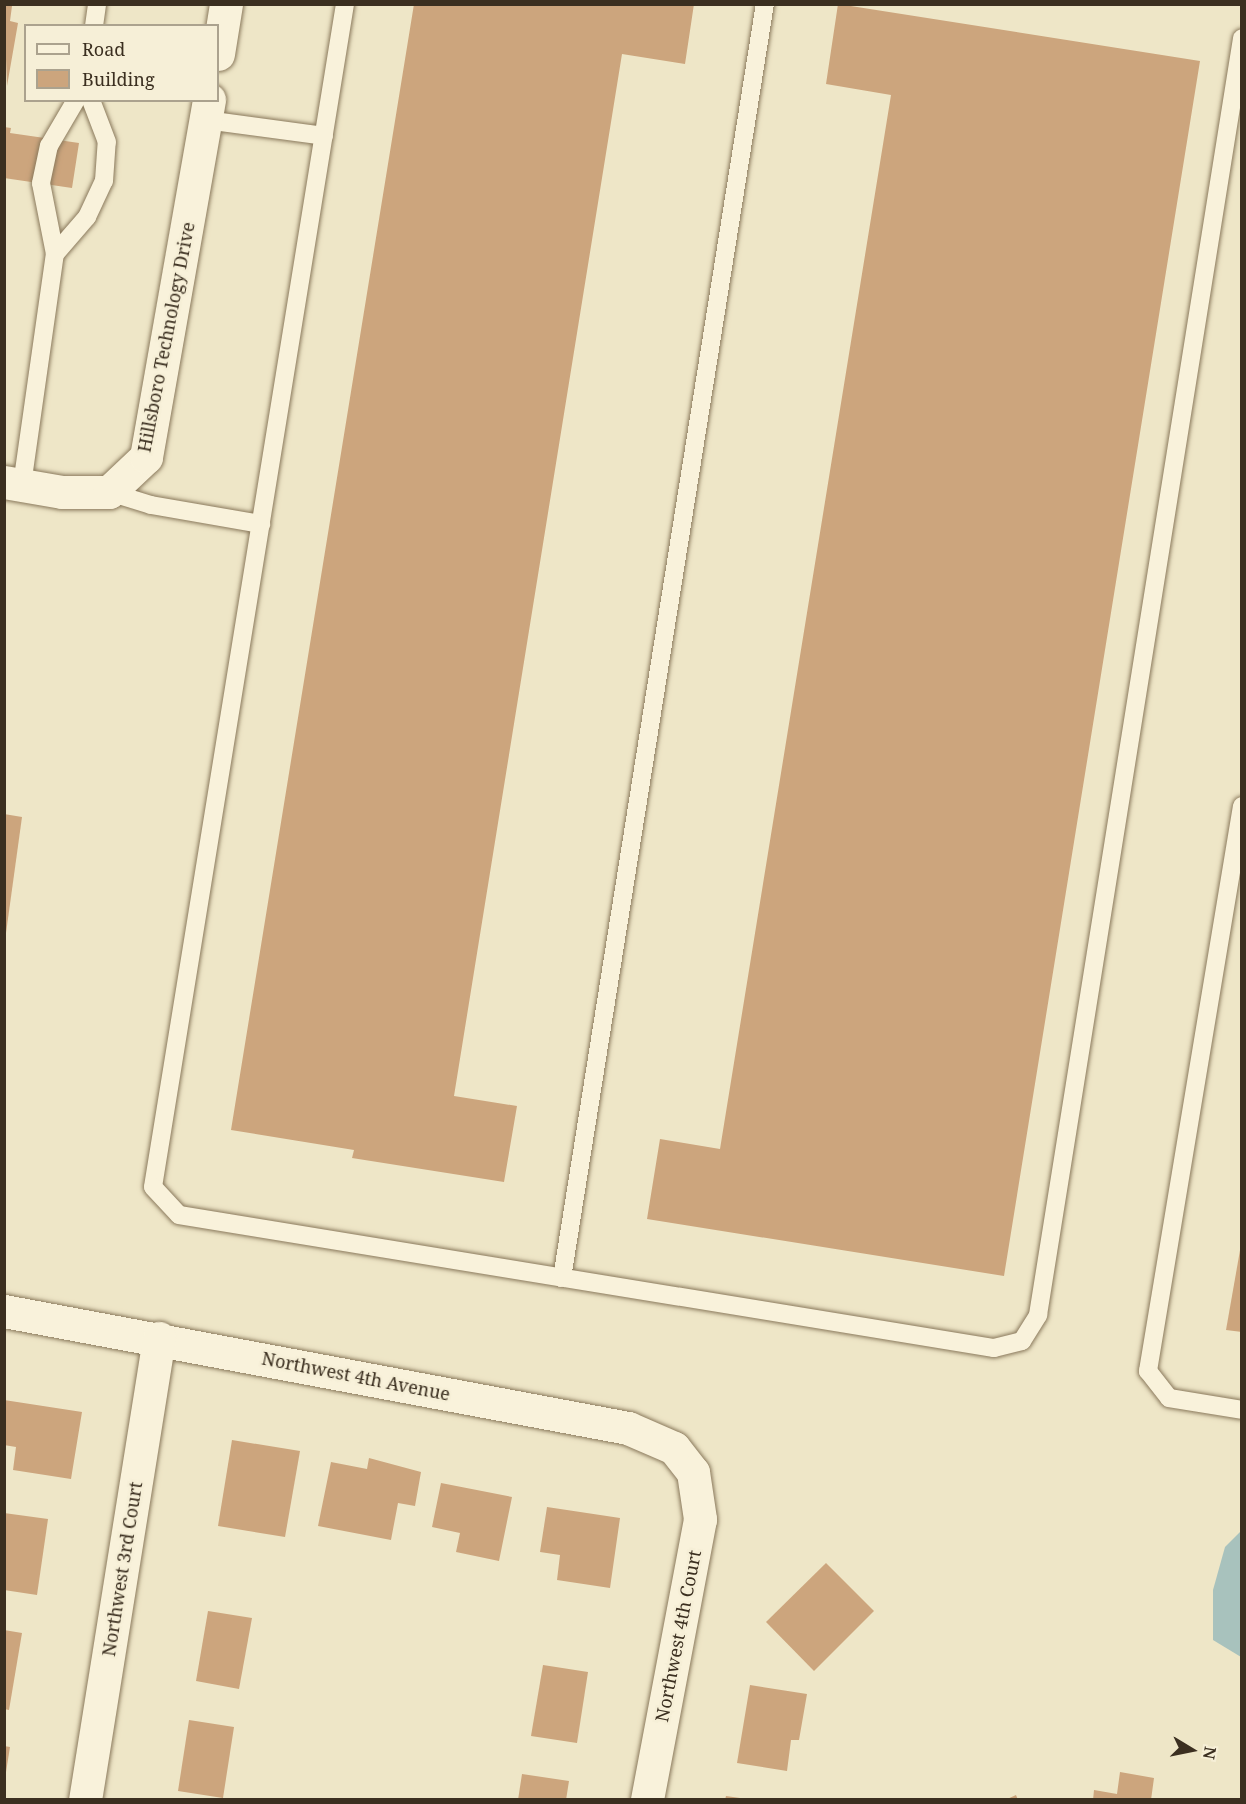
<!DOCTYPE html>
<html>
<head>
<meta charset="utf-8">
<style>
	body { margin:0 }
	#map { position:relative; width:1246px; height:1804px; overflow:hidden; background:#eee6c7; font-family:"Noto Serif",serif }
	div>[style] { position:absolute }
	.water>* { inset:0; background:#a8c2bd }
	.building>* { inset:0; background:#cca57d }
	.roads { filter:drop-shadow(0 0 2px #8a795c) drop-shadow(0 0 2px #8a795c) }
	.lane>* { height:18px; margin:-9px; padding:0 9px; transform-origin:9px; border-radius:9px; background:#f9f2db }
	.street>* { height:33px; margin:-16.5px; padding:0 16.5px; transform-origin:16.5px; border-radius:16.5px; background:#f9f2db }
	span { translate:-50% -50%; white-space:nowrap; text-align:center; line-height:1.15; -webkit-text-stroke:5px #f6efd7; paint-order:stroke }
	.street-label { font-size:18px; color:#3b2f20 }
	.frame { position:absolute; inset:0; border:6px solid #3b2f20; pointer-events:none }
	.legend { position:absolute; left:24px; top:24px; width:195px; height:78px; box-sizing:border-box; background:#f6efd7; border:2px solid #aba28e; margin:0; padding:8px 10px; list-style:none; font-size:18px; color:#3b2f20 }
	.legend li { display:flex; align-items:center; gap:12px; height:30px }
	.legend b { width:30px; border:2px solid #aba28e }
	.north { position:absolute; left:1162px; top:1720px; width:60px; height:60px; -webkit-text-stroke:4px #f6efd7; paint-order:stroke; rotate:100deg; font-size:16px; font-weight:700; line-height:24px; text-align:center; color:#3b2f20 }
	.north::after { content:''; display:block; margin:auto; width:21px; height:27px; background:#3b2f20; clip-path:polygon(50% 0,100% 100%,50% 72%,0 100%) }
</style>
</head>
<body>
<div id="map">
	<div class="water">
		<i style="clip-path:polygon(1241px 1531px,1241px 1657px,1213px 1640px,1213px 1590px,1225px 1547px)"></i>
	</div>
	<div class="building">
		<i style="clip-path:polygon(414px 4px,694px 4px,685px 64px,622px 54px,454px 1096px,517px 1106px,504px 1182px,352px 1158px,354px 1150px,231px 1130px)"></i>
		<i style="clip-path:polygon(838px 4px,1200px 61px,1004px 1276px,647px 1219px,660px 1139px,720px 1149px,891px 95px,826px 84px)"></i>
		<i style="clip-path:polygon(4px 5px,12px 6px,10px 21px,18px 23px,7px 86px)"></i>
		<i style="clip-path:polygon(4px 127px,11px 128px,10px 133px,79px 143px,72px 188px,4px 178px)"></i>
		<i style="clip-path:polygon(4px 814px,22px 817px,6px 933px,4px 933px)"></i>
		<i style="clip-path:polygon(1242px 1239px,1242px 1332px,1226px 1330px)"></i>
		<i style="clip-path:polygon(4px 1400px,82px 1412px,71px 1479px,13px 1470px,16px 1447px,4px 1445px)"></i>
		<i style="clip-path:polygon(232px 1440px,300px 1451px,285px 1537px,218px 1526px)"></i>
		<i style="clip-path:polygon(369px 1458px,421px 1472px,415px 1506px,398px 1503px,391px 1540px,318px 1526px,331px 1462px,367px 1469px)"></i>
		<i style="clip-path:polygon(441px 1483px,512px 1497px,499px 1561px,456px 1552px,460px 1533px,432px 1527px)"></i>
		<i style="clip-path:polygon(547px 1507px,620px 1518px,610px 1588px,557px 1580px,560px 1555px,540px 1552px)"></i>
		<i style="clip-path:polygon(4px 1513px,48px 1519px,37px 1595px,4px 1590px)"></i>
		<i style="clip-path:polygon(826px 1563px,874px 1611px,814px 1671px,766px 1622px)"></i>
		<i style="clip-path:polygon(208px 1611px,252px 1618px,239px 1689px,196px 1681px)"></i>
		<i style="clip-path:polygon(4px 1630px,22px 1633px,9px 1710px,4px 1709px)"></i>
		<i style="clip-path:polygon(543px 1665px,588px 1672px,577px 1743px,531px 1736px)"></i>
		<i style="clip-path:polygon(750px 1685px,807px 1694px,799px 1740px,791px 1740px,787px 1771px,737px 1763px)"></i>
		<i style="clip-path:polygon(189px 1720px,234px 1727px,223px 1798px,178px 1791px)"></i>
		<i style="clip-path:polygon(4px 1746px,10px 1747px,6px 1772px,4px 1772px)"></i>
		<i style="clip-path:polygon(1120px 1772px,1154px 1778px,1151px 1800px,1093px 1800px,1094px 1790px,1117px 1794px)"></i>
		<i style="clip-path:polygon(522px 1774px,569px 1781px,566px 1800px,518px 1800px)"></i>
		<i style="clip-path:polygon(1016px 1795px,1018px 1800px,1005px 1800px)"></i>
		<i style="clip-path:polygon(726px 1796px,740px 1798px,740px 1800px,725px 1800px)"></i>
	</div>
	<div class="roads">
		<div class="lane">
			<i style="left:345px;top:4px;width:1198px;rotate:99.22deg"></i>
			<i style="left:153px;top:1187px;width:38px;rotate:47deg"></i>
			<i style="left:179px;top:1215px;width:826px;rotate:9.27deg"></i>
			<i style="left:994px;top:1348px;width:29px;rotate:-14deg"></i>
			<i style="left:1022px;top:1341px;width:31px;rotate:-58deg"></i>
			<i style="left:1038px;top:1315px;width:1293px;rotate:-80.92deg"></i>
			<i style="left:94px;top:26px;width:22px;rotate:-82deg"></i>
			<i style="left:206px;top:120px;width:119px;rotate:7.7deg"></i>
			<i style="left:55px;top:254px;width:49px;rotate:-49.1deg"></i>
			<i style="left:87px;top:217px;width:40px;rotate:-65deg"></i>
			<i style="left:104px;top:181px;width:39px;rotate:-86deg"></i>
			<i style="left:107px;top:142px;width:45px;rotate:-110.9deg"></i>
			<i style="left:22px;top:485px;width:233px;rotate:-81.9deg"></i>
			<i style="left:55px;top:254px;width:72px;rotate:-101.2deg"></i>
			<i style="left:41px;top:183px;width:38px;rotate:-78deg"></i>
			<i style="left:49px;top:146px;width:53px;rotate:-59.6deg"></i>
			<i style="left:109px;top:492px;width:44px;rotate:17.2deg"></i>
			<i style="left:151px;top:505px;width:112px;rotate:9.8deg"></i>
			<i style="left:1242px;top:806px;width:573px;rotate:99.45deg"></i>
			<i style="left:1148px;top:1371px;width:34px;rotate:52deg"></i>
			<i style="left:1169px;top:1398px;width:74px;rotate:9.3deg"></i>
			<i style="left:562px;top:1278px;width:1290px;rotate:-80.95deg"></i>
		</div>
		<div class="street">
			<i style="left:218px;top:54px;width:51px;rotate:-80.9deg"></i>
			<i style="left:4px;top:482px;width:59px;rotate:9.8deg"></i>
			<i style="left:62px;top:492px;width:47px"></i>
			<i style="left:109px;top:492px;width:51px;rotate:-43.4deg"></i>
			<i style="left:146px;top:457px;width:363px;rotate:-80deg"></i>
			<i style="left:4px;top:1311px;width:635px;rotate:10.62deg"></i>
			<i style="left:628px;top:1428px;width:50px;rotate:23.5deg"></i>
			<i style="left:674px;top:1448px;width:31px;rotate:52deg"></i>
			<i style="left:693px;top:1472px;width:48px;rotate:81.5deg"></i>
			<i style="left:700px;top:1519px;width:286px;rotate:100.7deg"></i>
			<i style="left:85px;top:1800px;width:468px;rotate:-80.9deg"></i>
		</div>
	</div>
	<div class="street-label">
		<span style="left:166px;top:337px;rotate:-79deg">Hillsboro Technology Drive</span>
		<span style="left:356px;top:1376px;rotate:11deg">Northwest 4th Avenue</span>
		<span style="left:122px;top:1569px;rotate:-81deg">Northwest 3rd Court</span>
		<span style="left:678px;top:1636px;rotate:-79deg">Northwest 4th Court</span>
	</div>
	<div class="frame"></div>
	<ul class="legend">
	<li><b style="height:8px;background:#f9f2db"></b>Road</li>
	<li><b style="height:16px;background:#cca57d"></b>Building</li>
	</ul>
	<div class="north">N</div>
</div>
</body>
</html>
